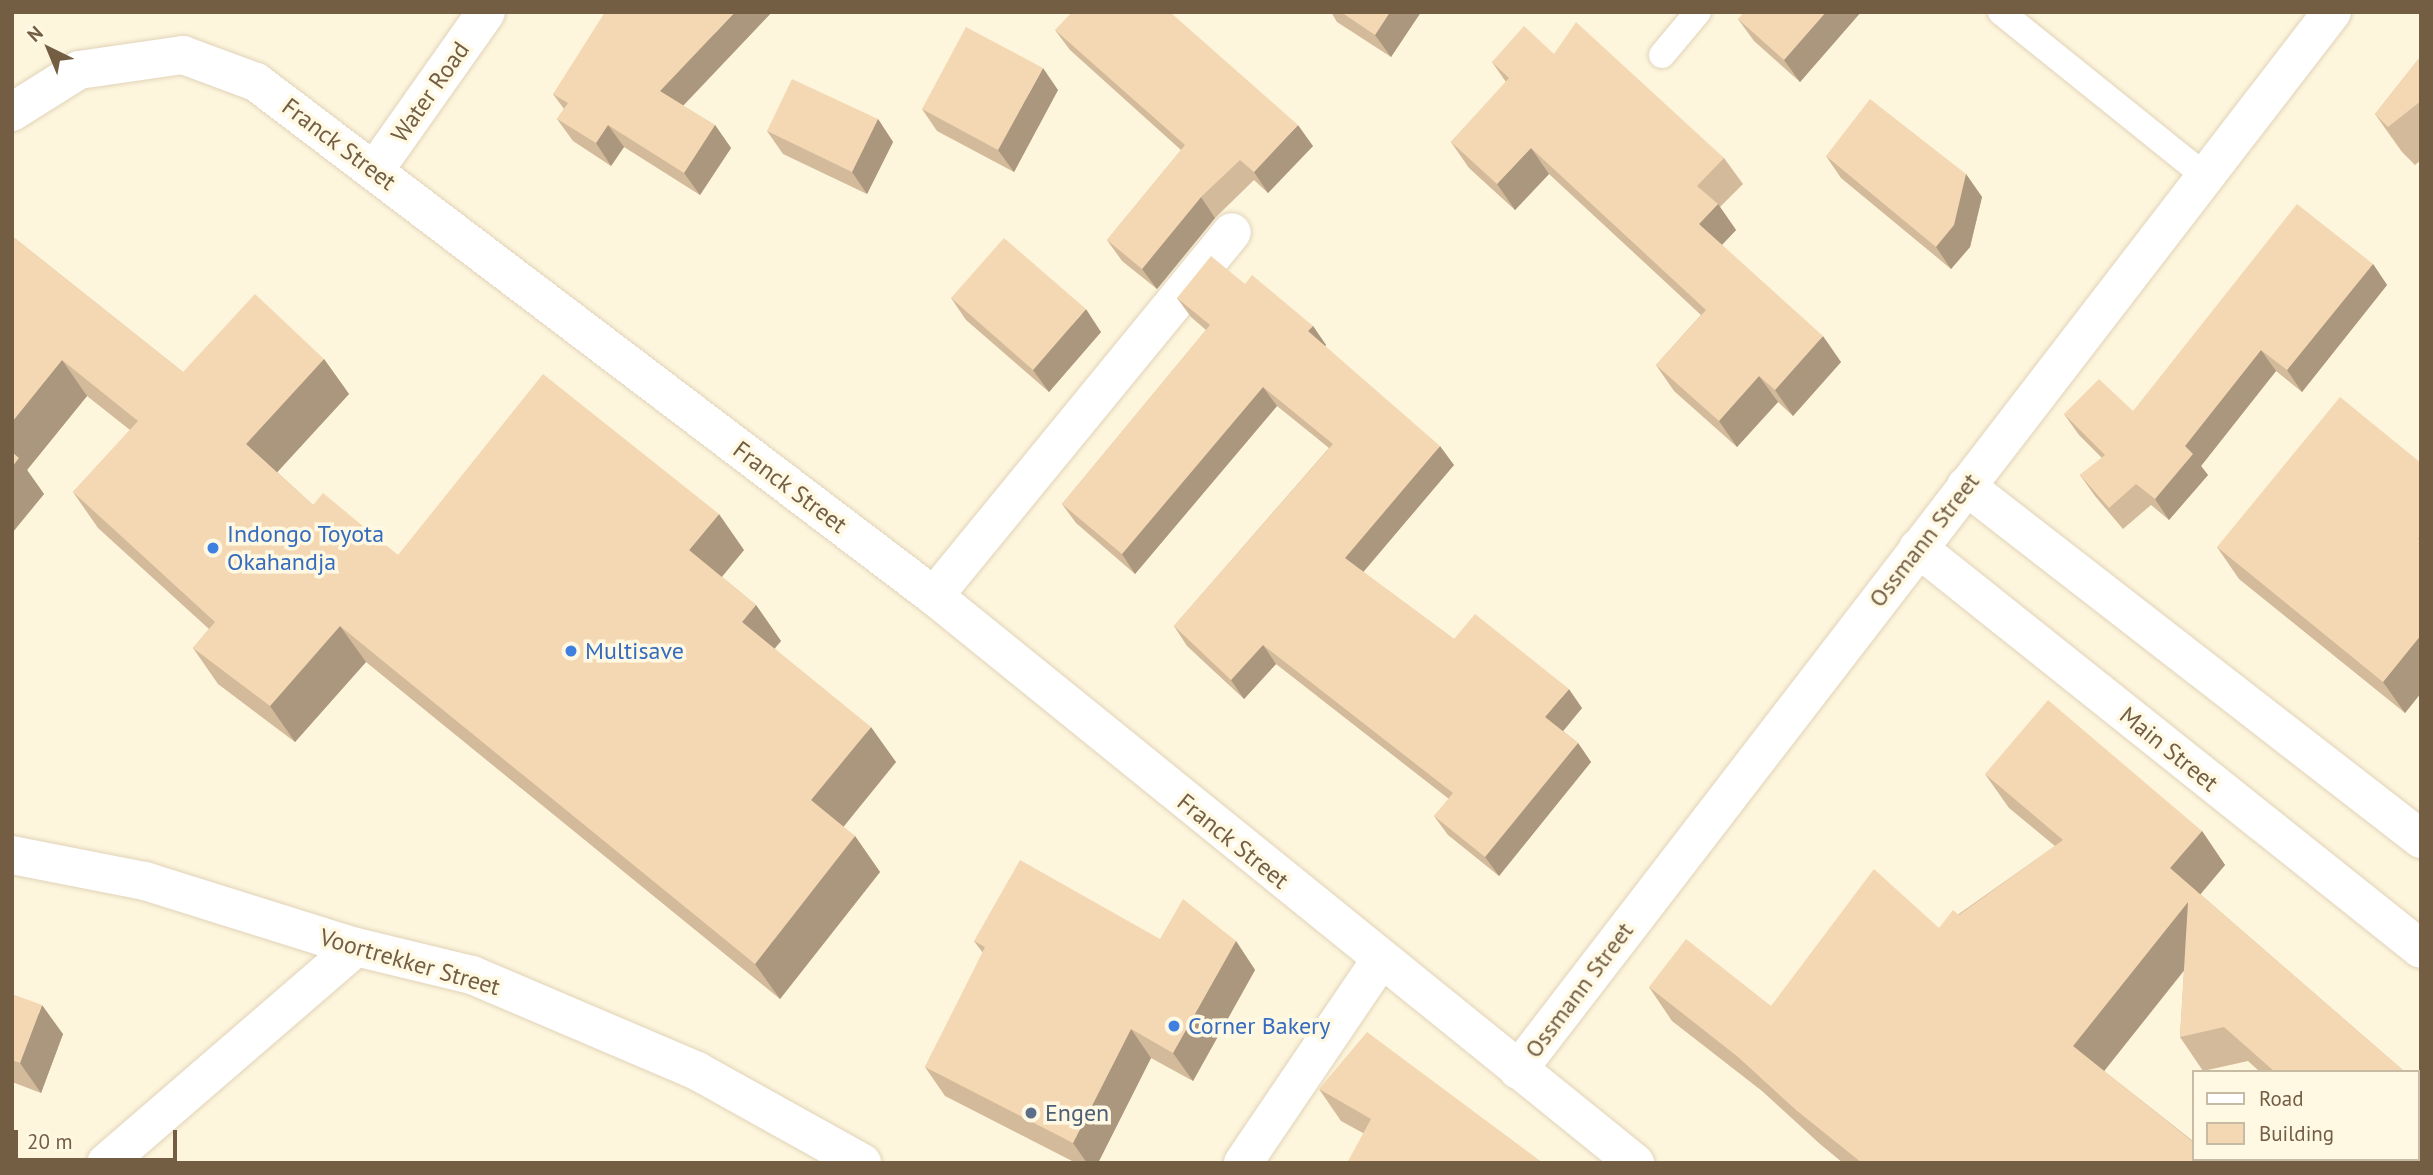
<!DOCTYPE html>
<html>
<head>
<meta charset="utf-8">
<style>
	body { margin:0 }
	#map { position:relative; width:2433px; height:1175px; overflow:hidden; background:#fdf6dd; font-family:"PT Sans",sans-serif }
	div>[style] { position:absolute }
	.roads { filter:drop-shadow(0 0 2px #e1d3b9) drop-shadow(0 0 2px #e1d3b9) }
	.service>* { height:26px; margin:-13px; padding:0 13px; transform-origin:13px; border-radius:13px; background:#fff }
	.minor>* { height:38px; margin:-19px; padding:0 19px; transform-origin:19px; border-radius:19px; background:#fff }
	.secondary>* { height:38px; margin:-19px; padding:0 19px; transform-origin:19px; border-radius:19px; background:#fff }
	.wall>* { inset:0; background:#d2ba9a }
	.shaded-wall>* { inset:0; background:#ab977d }
	.building>* { inset:0; background:#f4d8b3 }
	.dots>* { width:19px; height:19px; translate:-50% -50%; box-sizing:border-box; border:4px solid #fff9e4; border-radius:50% }
	span { translate:-50% -50%; white-space:nowrap; text-align:center; line-height:1.15; -webkit-text-stroke:7px #fff9e4; paint-order:stroke }
	.street-label { font-size:24px; color:#735e44 }
	.shop-label { font-size:24px; color:#366cbe }
	.left { translate:0 -50%; text-align:left }
	.service-label { font-size:24px; color:#4e5e75 }
	.frame { position:absolute; inset:0; border:14px solid #735e44; pointer-events:none }
	.legend { position:absolute; left:2192px; top:1070px; width:228px; height:91px; box-sizing:border-box; background:#fff9e4; border:2px solid #c7bba4; margin:0; padding:9px 12px; list-style:none; font-size:21px; color:#735e44 }
	.legend li { display:flex; align-items:center; gap:14px; height:35px }
	.legend b { width:35px; border:2px solid #c7bba4 }
	.north { position:absolute; left:14px; top:14px; width:70px; height:70px; -webkit-text-stroke:5px #fff9e4; paint-order:stroke; rotate:317deg; font-size:19px; font-weight:700; line-height:28px; text-align:center; color:#735e44 }
	.north::after { content:''; display:block; margin:auto; width:24px; height:32px; background:#735e44; clip-path:polygon(50% 0,100% 100%,50% 72%,0 100%) }
	.scale { position:absolute; left:14px; top:1130px; width:163px; height:32px; box-sizing:border-box; border:4px solid #735e44; border-top:0; padding-left:9px; font-size:21px; line-height:24px; white-space:nowrap; color:#735e44; -webkit-text-stroke:5px #fff9e4; paint-order:stroke }
</style>
</head>
<body>
<div id="map">
	<div class="roads">
		<div class="service">
			<i style="left:2001px;top:12px;width:260px;rotate:38.8deg"></i>
			<i style="left:1662px;top:55px;width:56px;rotate:-50.1deg"></i>
		</div>
		<div class="minor">
			<i style="left:12px;top:112px;width:79px;rotate:-32.1deg"></i>
			<i style="left:79px;top:70px;width:105px;rotate:-8.2deg"></i>
			<i style="left:183px;top:55px;width:78px;rotate:20.3deg"></i>
			<i style="left:256px;top:82px;width:851px;rotate:37.17deg"></i>
			<i style="left:934px;top:596px;width:902px;rotate:38.97deg"></i>
			<i style="left:374px;top:171px;width:194px;rotate:-54.8deg"></i>
			<i style="left:1966px;top:486px;width:576px;rotate:37.81deg"></i>
			<i style="left:1918px;top:548px;width:643px;rotate:38.56deg"></i>
			<i style="left:934px;top:596px;width:470px;rotate:-50.7deg"></i>
			<i style="left:1518px;top:1070px;width:1335px;rotate:-52.43deg"></i>
			<i style="left:1243px;top:1163px;width:244px;rotate:-55.9deg"></i>
		</div>
		<div class="secondary">
			<i style="left:12px;top:855px;width:136px;rotate:11.1deg"></i>
			<i style="left:145px;top:881px;width:221px;rotate:17.4deg"></i>
			<i style="left:356px;top:947px;width:119px;rotate:13.6deg"></i>
			<i style="left:472px;top:975px;width:245px;rotate:23.1deg"></i>
			<i style="left:697px;top:1071px;width:189px;rotate:29.1deg"></i>
			<i style="left:106px;top:1163px;width:330px;rotate:-40.8deg"></i>
		</div>
	</div>
	<div class="wall">
		<i style="clip-path:polygon(772px 12px,683px 106px,715px 125px,731px 148px,700px 195px,624px 147px,611px 166px,573px 141px,557px 119px,564px 109px,553px 94px)"></i>
		<i style="clip-path:polygon(1331px 12px,1421px 12px,1391px 57px,1337px 22px)"></i>
		<i style="clip-path:polygon(1861px 12px,1800px 82px,1754px 41px,1738px 19px)"></i>
		<i style="clip-path:polygon(1055px 30px,1313px 146px,1268px 193px,1254px 180px,1215px 218px,1157px 289px,1122px 261px,1107px 240px,1181px 150px,1070px 50px)"></i>
		<i style="clip-path:polygon(1554px 54px,1724px 158px,1743px 184px,1720px 207px,1736px 230px,1722px 245px,1841px 362px,1793px 416px,1778px 402px,1737px 447px,1674px 391px,1656px 365px,1701px 315px,1549px 174px,1515px 210px,1469px 168px,1451px 142px,1506px 82px,1492px 62px)"></i>
		<i style="clip-path:polygon(2421px 56px,2421px 160px,2415px 165px,2402px 152px,2375px 114px)"></i>
		<i style="clip-path:polygon(1058px 90px,1014px 172px,937px 131px,922px 109px)"></i>
		<i style="clip-path:polygon(878px 119px,893px 142px,867px 194px,783px 154px,767px 131px)"></i>
		<i style="clip-path:polygon(1826px 156px,1966px 174px,1982px 197px,1970px 247px,1951px 269px,1841px 178px)"></i>
		<i style="clip-path:polygon(12px 236px,183px 372px,324px 359px,349px 394px,277px 472px,313px 505px,398px 555px,744px 550px,722px 577px,756px 605px,781px 641px,774px 648px,896px 762px,843px 827px,855px 836px,880px 872px,780px 999px,366px 662px,295px 742px,218px 684px,193px 648px,209px 629px,98px 528px,73px 492px,130px 430px,87px 396px,27px 470px,44px 494px,12px 533px)"></i>
		<i style="clip-path:polygon(2373px 264px,2387px 285px,2302px 392px,2276px 371px,2201px 466px,2208px 475px,2169px 520px,2151px 505px,2123px 529px,2095px 496px,2080px 475px,2102px 458px,2079px 435px,2064px 414px,2133px 411px)"></i>
		<i style="clip-path:polygon(1245px 284px,1313px 326px,1326px 345px,1325px 346px,1454px 465px,1363px 572px,1454px 639px,1582px 708px,1563px 731px,1578px 743px,1591px 762px,1499px 876px,1448px 835px,1434px 816px,1449px 799px,1276px 664px,1244px 699px,1187px 646px,1174px 626px,1329px 448px,1277px 406px,1135px 574px,1076px 523px,1062px 504px,1206px 330px,1191px 317px,1177px 298px)"></i>
		<i style="clip-path:polygon(951px 298px,1101px 332px,1049px 392px,966px 320px)"></i>
		<i style="clip-path:polygon(2421px 463px,2421px 693px,2405px 713px,2239px 579px,2217px 547px)"></i>
		<i style="clip-path:polygon(1985px 774px,2202px 831px,2225px 865px,2200px 894px,2405px 1072px,2260px 1072px,2248px 1061px,2203px 1071px,2180px 1037px,2184px 971px,2104px 1071px,2217px 1160px,2421px 1163px,1843px 1163px,1820px 1144px,1762px 1091px,1672px 1021px,1649px 987px,1771px 1006px,1939px 928px,2055px 846px,2009px 808px)"></i>
		<i style="clip-path:polygon(1160px 939px,1236px 941px,1255px 970px,1193px 1081px,1151px 1058px,1098px 1163px,1076px 1163px,945px 1096px,925px 1067px,983px 953px,974px 941px)"></i>
		<i style="clip-path:polygon(12px 994px,63px 1034px,41px 1093px,12px 1082px)"></i>
		<i style="clip-path:polygon(1319px 1089px,1543px 1163px,1363px 1133px,1341px 1121px)"></i>
	</div>
	<div class="shaded-wall">
		<i style="clip-path:polygon(735px 12px,772px 12px,676px 113px,660px 91px)"></i>
		<i style="clip-path:polygon(1390px 12px,1421px 12px,1391px 57px,1375px 35px)"></i>
		<i style="clip-path:polygon(1826px 12px,1861px 12px,1800px 82px,1784px 60px)"></i>
		<i style="clip-path:polygon(1043px 68px,1058px 90px,1014px 172px,998px 150px)"></i>
		<i style="clip-path:polygon(878px 119px,893px 142px,867px 194px,852px 172px)"></i>
		<i style="clip-path:polygon(608px 125px,624px 147px,611px 166px,596px 143px)"></i>
		<i style="clip-path:polygon(715px 125px,731px 148px,700px 195px,684px 173px)"></i>
		<i style="clip-path:polygon(1298px 125px,1313px 146px,1268px 193px,1254px 172px)"></i>
		<i style="clip-path:polygon(1531px 148px,1549px 174px,1515px 210px,1497px 184px)"></i>
		<i style="clip-path:polygon(1966px 174px,1982px 197px,1970px 247px,1951px 269px,1936px 247px)"></i>
		<i style="clip-path:polygon(1201px 197px,1215px 218px,1157px 289px,1142px 269px)"></i>
		<i style="clip-path:polygon(1718px 204px,1736px 230px,1717px 250px,1699px 224px)"></i>
		<i style="clip-path:polygon(2373px 264px,2387px 285px,2302px 392px,2287px 370px)"></i>
		<i style="clip-path:polygon(1086px 309px,1101px 332px,1049px 392px,1033px 370px)"></i>
		<i style="clip-path:polygon(1313px 326px,1326px 345px,1321px 350px,1308px 331px)"></i>
		<i style="clip-path:polygon(1823px 336px,1841px 362px,1793px 416px,1775px 390px)"></i>
		<i style="clip-path:polygon(2261px 350px,2276px 371px,2201px 466px,2208px 475px,2169px 520px,2155px 499px,2185px 446px)"></i>
		<i style="clip-path:polygon(324px 359px,349px 394px,271px 479px,246px 444px)"></i>
		<i style="clip-path:polygon(62px 360px,87px 396px,27px 470px,44px 494px,12px 533px,12px 422px)"></i>
		<i style="clip-path:polygon(1759px 376px,1778px 402px,1737px 447px,1719px 421px)"></i>
		<i style="clip-path:polygon(1263px 387px,1277px 406px,1135px 574px,1122px 554px)"></i>
		<i style="clip-path:polygon(1440px 446px,1454px 465px,1359px 577px,1345px 558px)"></i>
		<i style="clip-path:polygon(719px 514px,744px 550px,714px 586px,689px 550px)"></i>
		<i style="clip-path:polygon(756px 605px,781px 641px,767px 658px,742px 622px)"></i>
		<i style="clip-path:polygon(340px 626px,366px 662px,295px 742px,270px 706px)"></i>
		<i style="clip-path:polygon(2421px 635px,2421px 693px,2405px 713px,2383px 682px)"></i>
		<i style="clip-path:polygon(1263px 645px,1276px 664px,1244px 699px,1231px 680px)"></i>
		<i style="clip-path:polygon(1569px 689px,1582px 708px,1559px 736px,1545px 717px)"></i>
		<i style="clip-path:polygon(871px 727px,896px 762px,836px 836px,811px 800px)"></i>
		<i style="clip-path:polygon(1578px 743px,1591px 762px,1499px 876px,1485px 857px)"></i>
		<i style="clip-path:polygon(2202px 831px,2225px 865px,2194px 902px,2170px 868px)"></i>
		<i style="clip-path:polygon(855px 836px,880px 872px,780px 999px,755px 964px)"></i>
		<i style="clip-path:polygon(2188px 902px,2211px 936px,2097px 1080px,2073px 1046px)"></i>
		<i style="clip-path:polygon(1236px 941px,1255px 970px,1193px 1081px,1173px 1053px)"></i>
		<i style="clip-path:polygon(42px 1005px,63px 1034px,41px 1093px,20px 1063px)"></i>
		<i style="clip-path:polygon(1131px 1029px,1151px 1058px,1098px 1163px,1087px 1163px,1073px 1143px)"></i>
	</div>
	<div class="building">
		<i style="clip-path:polygon(605px 12px,735px 12px,660px 91px,715px 125px,684px 173px,608px 125px,596px 143px,557px 119px,568px 103px,553px 94px)"></i>
		<i style="clip-path:polygon(1072px 12px,1170px 12px,1298px 125px,1254px 172px,1240px 160px,1201px 197px,1142px 269px,1107px 240px,1185px 145px,1055px 30px)"></i>
		<i style="clip-path:polygon(1341px 12px,1390px 12px,1375px 35px)"></i>
		<i style="clip-path:polygon(1744px 12px,1826px 12px,1784px 60px,1738px 19px)"></i>
		<i style="clip-path:polygon(1576px 22px,1724px 158px,1697px 186px,1718px 204px,1699px 224px,1823px 336px,1775px 390px,1759px 376px,1719px 421px,1656px 365px,1706px 310px,1531px 148px,1497px 184px,1451px 142px,1509px 78px,1492px 62px,1524px 26px,1554px 54px)"></i>
		<i style="clip-path:polygon(966px 27px,1043px 68px,998px 150px,922px 109px)"></i>
		<i style="clip-path:polygon(2421px 56px,2421px 101px,2388px 127px,2375px 114px)"></i>
		<i style="clip-path:polygon(792px 79px,878px 119px,852px 172px,767px 131px)"></i>
		<i style="clip-path:polygon(1870px 99px,1966px 174px,1954px 225px,1936px 247px,1826px 156px)"></i>
		<i style="clip-path:polygon(2297px 204px,2373px 264px,2287px 370px,2261px 350px,2185px 446px,2193px 454px,2155px 499px,2136px 484px,2109px 508px,2080px 475px,2105px 455px,2064px 414px,2099px 379px,2133px 411px)"></i>
		<i style="clip-path:polygon(12px 236px,183px 372px,255px 294px,324px 359px,246px 444px,313px 505px,323px 493px,398px 555px,543px 374px,719px 514px,689px 550px,756px 605px,742px 622px,871px 727px,811px 800px,855px 836px,755px 964px,340px 626px,270px 706px,193px 648px,215px 622px,73px 492px,138px 421px,62px 360px,12px 422px)"></i>
		<i style="clip-path:polygon(1004px 238px,1086px 309px,1033px 370px,951px 298px)"></i>
		<i style="clip-path:polygon(1211px 256px,1245px 284px,1252px 275px,1313px 326px,1308px 331px,1440px 446px,1345px 558px,1454px 639px,1475px 614px,1569px 689px,1545px 717px,1578px 743px,1485px 857px,1434px 816px,1453px 793px,1263px 645px,1231px 680px,1174px 626px,1333px 444px,1263px 387px,1122px 554px,1062px 504px,1210px 325px,1177px 298px)"></i>
		<i style="clip-path:polygon(2340px 397px,2421px 463px,2421px 535px,2418px 539px,2421px 541px,2421px 635px,2383px 682px,2217px 547px)"></i>
		<i style="clip-path:polygon(12px 452px,19px 458px,12px 467px)"></i>
		<i style="clip-path:polygon(2048px 700px,2202px 831px,2170px 868px,2405px 1072px,2275px 1072px,2224px 1027px,2180px 1037px,2188px 902px,2073px 1046px,2193px 1142px,2193px 1159px,2215px 1159px,2217px 1160px,2217px 1159px,2417px 1159px,2417px 1083px,2421px 1086px,2421px 1163px,1862px 1163px,1796px 1110px,1738px 1057px,1649px 987px,1686px 939px,1771px 1006px,1874px 869px,1939px 928px,1953px 910px,1959px 915px,2063px 840px,1985px 774px)"></i>
		<i style="clip-path:polygon(1020px 860px,1160px 939px,1183px 899px,1236px 941px,1173px 1053px,1131px 1029px,1073px 1143px,925px 1067px,985px 947px,974px 941px)"></i>
		<i style="clip-path:polygon(12px 994px,42px 1005px,20px 1063px,12px 1060px)"></i>
		<i style="clip-path:polygon(1367px 1032px,1543px 1163px,1347px 1163px,1371px 1119px,1319px 1089px)"></i>
	</div>
	<div class="dots">
		<i style="left:213px;top:548px;background:#3f7fe0"></i>
		<i style="left:571px;top:651px;background:#3f7fe0"></i>
		<i style="left:1174px;top:1026px;background:#3f7fe0"></i>
		<i style="left:1031px;top:1113px;background:#5c6f8a"></i>
	</div>
	<div class="street-label">
		<span style="left:430px;top:92px;rotate:-55deg">Water Road</span>
		<span style="left:339px;top:144px;rotate:37deg">Franck Street</span>
		<span style="left:790px;top:487px;rotate:37deg">Franck Street</span>
		<span style="left:1924px;top:540px;rotate:-52deg">Ossmann Street</span>
		<span style="left:2169px;top:749px;rotate:39deg">Main Street</span>
		<span style="left:1233px;top:841px;rotate:39deg">Franck Street</span>
		<span style="left:410px;top:962px;rotate:16deg">Voortrekker Street</span>
		<span style="left:1579px;top:990px;rotate:-53deg">Ossmann Street</span>
	</div>
	<div class="shop-label">
		<span class="left" style="left:227px;top:548px">Indongo Toyota<br>Okahandja</span>
		<span class="left" style="left:585px;top:651px">Multisave</span>
		<span class="left" style="left:1188px;top:1026px">Corner Bakery</span>
	</div>
	<div class="service-label">
		<span class="left" style="left:1045px;top:1113px">Engen</span>
	</div>
	<div class="frame"></div>
	<ul class="legend">
	<li><b style="height:9px;background:#fff"></b>Road</li>
	<li><b style="height:19px;background:#f4d8b3"></b>Building</li>
	</ul>
	<div class="north">N</div>
	<div class="scale">20 m</div>
</div>
</body>
</html>
